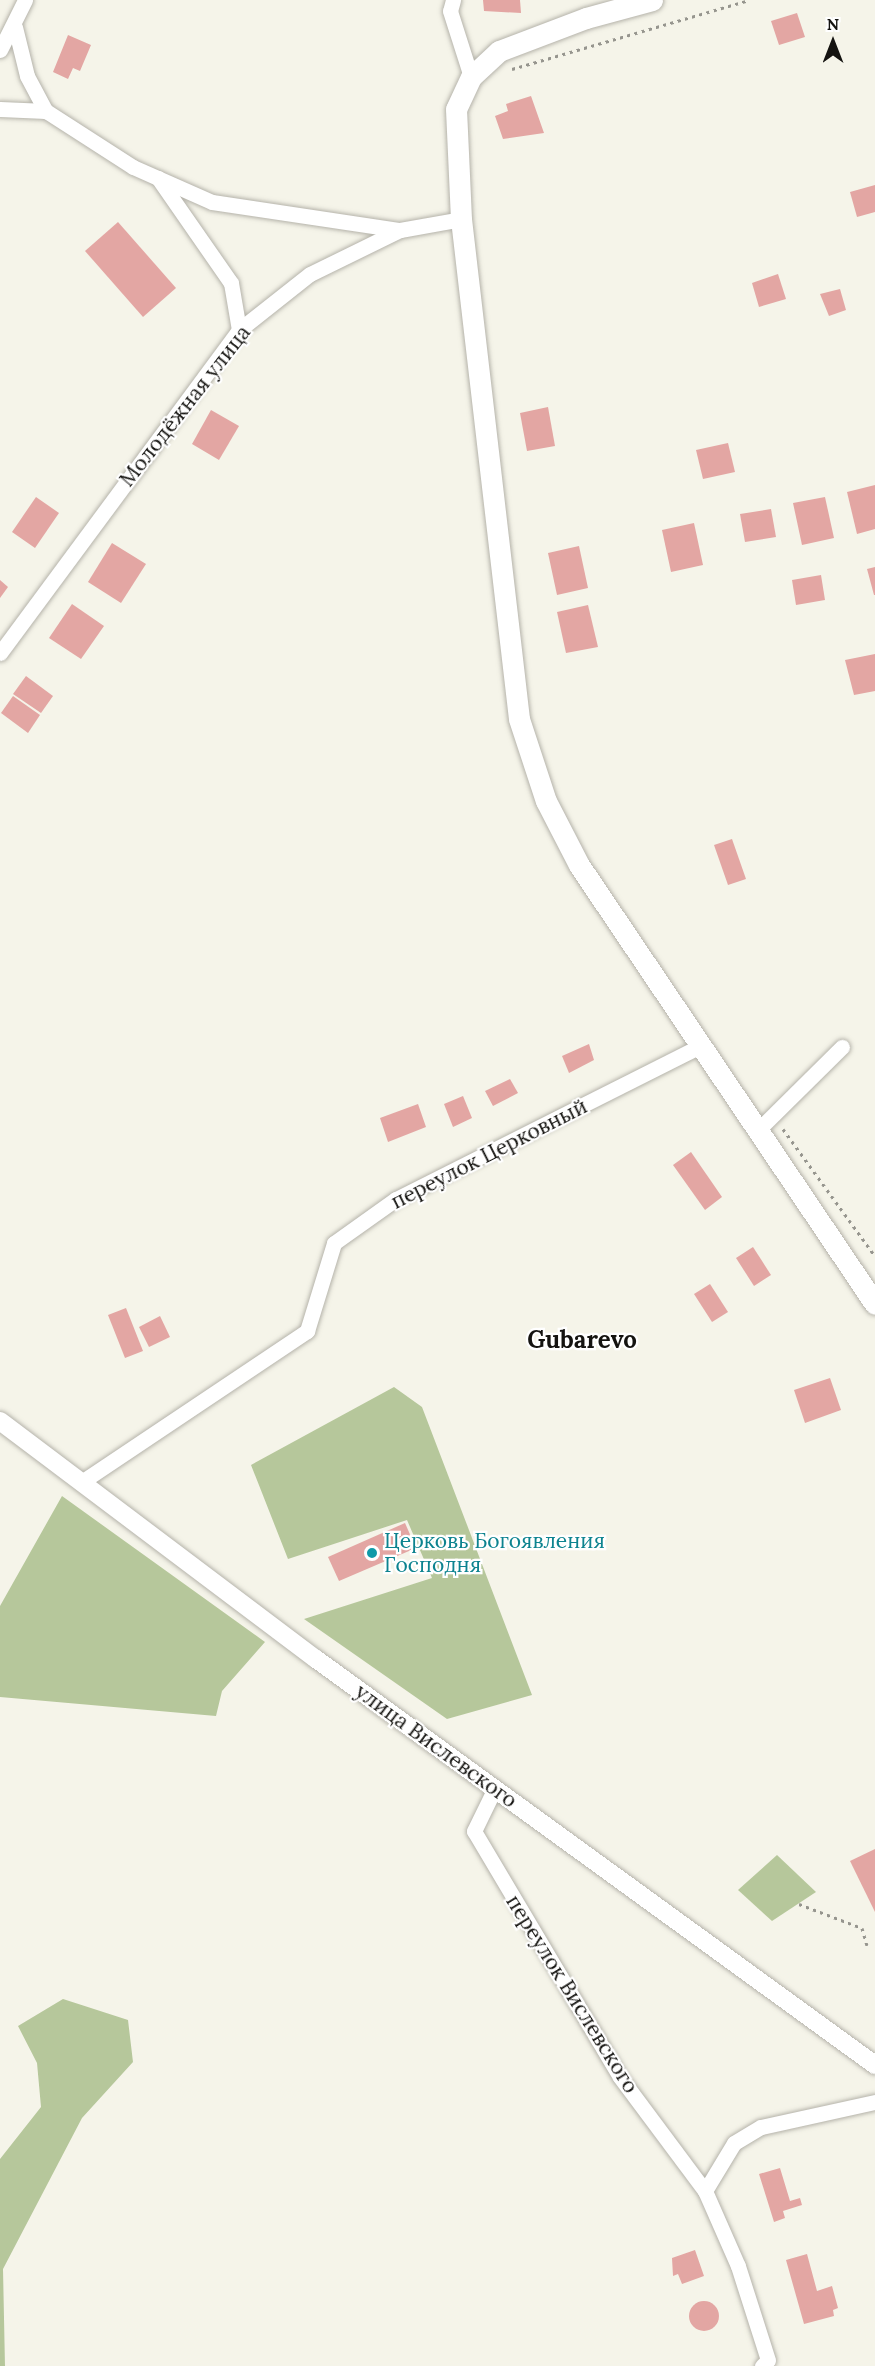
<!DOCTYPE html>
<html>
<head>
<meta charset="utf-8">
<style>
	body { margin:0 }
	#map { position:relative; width:875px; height:2366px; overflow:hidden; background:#f5f4e9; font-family:Lora,serif }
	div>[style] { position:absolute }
	.green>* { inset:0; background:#b6c79b }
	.building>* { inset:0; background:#e3a6a3 }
	.round { border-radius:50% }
	.path>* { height:3px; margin-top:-1.5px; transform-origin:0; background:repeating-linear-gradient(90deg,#96958e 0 3px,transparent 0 7.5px) }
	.roads { filter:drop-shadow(0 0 2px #b5b3aa) drop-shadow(0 0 2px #b5b3aa) }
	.minor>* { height:15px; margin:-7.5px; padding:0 7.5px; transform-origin:7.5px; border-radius:7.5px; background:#fff }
	.tertiary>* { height:18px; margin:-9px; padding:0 9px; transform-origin:9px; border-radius:9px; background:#fff }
	.secondary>* { height:21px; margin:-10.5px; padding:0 10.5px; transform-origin:10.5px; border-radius:10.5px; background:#fff }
	.dots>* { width:16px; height:16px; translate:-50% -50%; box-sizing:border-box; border:3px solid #fff; border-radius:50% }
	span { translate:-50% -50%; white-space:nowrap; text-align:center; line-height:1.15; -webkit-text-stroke:4.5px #fff; paint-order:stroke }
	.street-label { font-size:21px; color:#141310 }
	.culture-label { font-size:21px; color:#0d838f }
	.left { translate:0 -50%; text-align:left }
	.quarter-label { font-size:24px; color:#141310; font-weight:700 }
	.north { position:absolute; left:803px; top:12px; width:60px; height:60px; -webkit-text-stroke:4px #fff; paint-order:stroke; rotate:0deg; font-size:16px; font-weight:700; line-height:24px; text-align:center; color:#141310 }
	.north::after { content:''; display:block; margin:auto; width:21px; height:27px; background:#141310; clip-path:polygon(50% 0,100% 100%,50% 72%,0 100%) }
</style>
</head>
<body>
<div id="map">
	<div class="green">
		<i style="clip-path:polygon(394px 1387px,422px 1407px,532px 1695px,447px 1719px,304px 1619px,432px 1578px,407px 1520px,288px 1559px,251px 1465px)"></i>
		<i style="clip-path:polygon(62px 1496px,265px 1642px,222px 1691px,216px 1716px,0 1697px,0 1606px)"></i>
		<i style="clip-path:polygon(777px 1855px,816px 1892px,772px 1921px,738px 1890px)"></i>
		<i style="clip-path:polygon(63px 1999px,128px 2020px,133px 2062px,82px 2118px,3px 2269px,5px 2366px,0 2366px,0 2159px,41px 2107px,37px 2063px,18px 2026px)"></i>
	</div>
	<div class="building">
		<i style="clip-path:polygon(483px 0,520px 0,521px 13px,484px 11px)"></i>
		<i style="clip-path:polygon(797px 13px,805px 37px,779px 45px,771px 21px)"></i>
		<i style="clip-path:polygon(68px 35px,91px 45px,80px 71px,73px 68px,68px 79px,53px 72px)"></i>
		<i style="clip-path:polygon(531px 96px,544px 133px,503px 139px,495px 116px,508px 111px,506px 104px)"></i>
		<i style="clip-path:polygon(875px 185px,875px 212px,857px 217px,850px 192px)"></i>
		<i style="clip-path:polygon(118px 222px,176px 288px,143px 317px,85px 251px)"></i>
		<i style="clip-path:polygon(778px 274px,786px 299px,759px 307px,752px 283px)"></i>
		<i style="clip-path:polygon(840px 289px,846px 310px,829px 316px,820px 294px)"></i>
		<i style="clip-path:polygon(548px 407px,555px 446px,527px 451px,520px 413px)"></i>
		<i style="clip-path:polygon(211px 410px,239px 426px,219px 460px,192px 444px)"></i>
		<i style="clip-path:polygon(728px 443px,735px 472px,703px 479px,696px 450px)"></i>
		<i style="clip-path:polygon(875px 485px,875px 529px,857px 534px,847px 492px)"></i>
		<i style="clip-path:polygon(36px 497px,59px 513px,35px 548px,12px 532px)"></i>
		<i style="clip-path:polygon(825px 497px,834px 538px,802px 545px,793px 503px)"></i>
		<i style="clip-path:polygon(771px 509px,776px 537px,745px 542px,740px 514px)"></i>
		<i style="clip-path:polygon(694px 523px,703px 565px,671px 572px,662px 530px)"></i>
		<i style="clip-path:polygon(112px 543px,146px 564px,121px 603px,88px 582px)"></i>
		<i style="clip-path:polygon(579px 546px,588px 588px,557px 595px,548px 553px)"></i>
		<i style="clip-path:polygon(875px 567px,875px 595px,874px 595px,867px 569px)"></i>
		<i style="clip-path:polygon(821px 575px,825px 600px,796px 605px,792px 580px)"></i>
		<i style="clip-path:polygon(0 580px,8px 587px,0 598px)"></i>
		<i style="clip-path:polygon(72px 604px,104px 626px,81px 659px,49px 638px)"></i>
		<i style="clip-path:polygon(588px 605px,598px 647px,566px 653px,557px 612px)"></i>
		<i style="clip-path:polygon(875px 654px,875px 691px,854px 695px,845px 660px)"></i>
		<i style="clip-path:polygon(26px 676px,53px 696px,41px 713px,13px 694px)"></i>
		<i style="clip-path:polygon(13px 696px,40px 715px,28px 733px,1px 713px)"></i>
		<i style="clip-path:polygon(732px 839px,746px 879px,728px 885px,714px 845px)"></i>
		<i style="clip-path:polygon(589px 1044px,594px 1060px,569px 1073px,562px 1056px)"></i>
		<i style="clip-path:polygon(510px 1079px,518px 1093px,493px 1106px,485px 1091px)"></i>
		<i style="clip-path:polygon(463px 1096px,472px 1118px,453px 1127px,444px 1104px)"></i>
		<i style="clip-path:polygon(418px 1104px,426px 1127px,388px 1142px,380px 1118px)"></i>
		<i style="clip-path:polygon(691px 1152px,722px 1197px,705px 1210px,673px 1165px)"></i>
		<i style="clip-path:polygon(753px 1247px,771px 1275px,754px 1286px,736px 1258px)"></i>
		<i style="clip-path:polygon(710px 1284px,728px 1312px,712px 1322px,694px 1294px)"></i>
		<i style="clip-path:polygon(126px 1308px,143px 1351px,125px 1358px,108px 1315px)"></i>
		<i style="clip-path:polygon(160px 1316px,170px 1337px,149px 1347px,139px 1327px)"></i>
		<i style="clip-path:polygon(830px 1378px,841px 1410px,805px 1423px,794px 1390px)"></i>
		<i style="clip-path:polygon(405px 1523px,416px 1548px,339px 1581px,328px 1557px)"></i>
		<i style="clip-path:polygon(875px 1849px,875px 1912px,850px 1861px)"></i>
		<i style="clip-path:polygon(780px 2168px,790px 2201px,800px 2198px,802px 2205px,783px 2211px,785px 2218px,774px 2222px,759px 2174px)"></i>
		<i style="clip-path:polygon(695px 2250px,704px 2276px,682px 2284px,678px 2274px,673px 2276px,672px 2258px)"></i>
		<i style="clip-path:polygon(807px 2254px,817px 2291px,832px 2286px,838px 2308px,833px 2310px,834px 2316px,804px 2324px,786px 2260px)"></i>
		<i class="round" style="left:689px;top:2301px;width:30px;height:30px"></i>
	</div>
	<div class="path">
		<i style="left:512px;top:69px;width:247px;rotate:-16.2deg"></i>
		<i style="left:783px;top:1129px;width:157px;rotate:54.1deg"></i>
		<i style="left:799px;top:1904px;width:67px;rotate:20.9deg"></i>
		<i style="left:862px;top:1928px;width:18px;rotate:74deg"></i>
	</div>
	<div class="roads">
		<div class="minor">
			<i style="left:453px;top:0;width:11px;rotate:105deg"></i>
			<i style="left:450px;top:11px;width:69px;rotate:72.3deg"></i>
			<i style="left:15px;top:27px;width:50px;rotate:76.2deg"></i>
			<i style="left:27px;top:76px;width:40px;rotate:62deg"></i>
			<i style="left:46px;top:111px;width:103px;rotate:32.8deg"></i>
			<i style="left:133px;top:167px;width:86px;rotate:23.9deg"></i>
			<i style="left:212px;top:202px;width:190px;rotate:8.5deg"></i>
			<i style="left:0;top:50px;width:56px;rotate:-63.4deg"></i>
			<i style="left:0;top:109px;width:46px;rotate:2.5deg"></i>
			<i style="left:158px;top:178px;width:128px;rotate:55.2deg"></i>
			<i style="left:231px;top:283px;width:48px;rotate:80.3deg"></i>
			<i style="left:0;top:653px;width:402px;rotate:-53.5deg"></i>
			<i style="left:239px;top:330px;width:90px;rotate:-38.3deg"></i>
			<i style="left:310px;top:274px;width:100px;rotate:-26.1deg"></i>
			<i style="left:400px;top:230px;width:62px;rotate:-10.2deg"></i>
			<i style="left:756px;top:1132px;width:121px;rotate:-44.7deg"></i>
			<i style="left:83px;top:1481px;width:270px;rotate:-33.8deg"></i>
			<i style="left:307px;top:1331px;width:92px;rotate:-72.9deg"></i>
			<i style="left:334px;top:1243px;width:76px;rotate:-35.4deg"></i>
			<i style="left:396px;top:1199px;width:338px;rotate:-26.7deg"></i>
			<i style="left:495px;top:1788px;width:48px;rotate:116deg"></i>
			<i style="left:474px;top:1831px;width:286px;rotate:59.3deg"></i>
			<i style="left:620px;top:2077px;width:142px;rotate:53.3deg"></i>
			<i style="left:762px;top:2366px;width:8px;rotate:-45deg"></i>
			<i style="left:768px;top:2360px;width:99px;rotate:-107.7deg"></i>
			<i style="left:738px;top:2266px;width:82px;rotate:-113.7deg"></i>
			<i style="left:705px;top:2191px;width:56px;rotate:-58.9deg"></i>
			<i style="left:734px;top:2143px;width:31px;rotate:-31deg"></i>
			<i style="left:761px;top:2127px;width:117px;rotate:-12.4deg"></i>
		</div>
		<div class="tertiary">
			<i style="left:0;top:1421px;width:396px;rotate:37deg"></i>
			<i style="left:316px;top:1659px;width:691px;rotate:35.99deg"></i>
		</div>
		<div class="secondary">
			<i style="left:652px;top:0;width:68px;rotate:164.7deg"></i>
			<i style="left:586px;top:18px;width:93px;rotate:159.2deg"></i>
			<i style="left:499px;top:51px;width:38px;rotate:137deg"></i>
			<i style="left:471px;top:77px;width:35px;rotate:115deg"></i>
			<i style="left:456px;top:109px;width:110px;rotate:87.4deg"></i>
			<i style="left:461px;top:219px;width:503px;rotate:83.38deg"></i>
			<i style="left:519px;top:719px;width:86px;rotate:71.8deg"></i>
			<i style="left:546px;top:801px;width:72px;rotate:62.7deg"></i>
			<i style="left:579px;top:865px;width:529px;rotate:56.01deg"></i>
		</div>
	</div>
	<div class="dots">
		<i style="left:372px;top:1553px;background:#0f9aa8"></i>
	</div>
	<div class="street-label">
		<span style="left:185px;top:406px;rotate:-52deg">Молодёжная улица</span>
		<span style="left:489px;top:1154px;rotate:-27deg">переулок Церковный</span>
		<span style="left:436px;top:1746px;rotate:36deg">улица Вислевского</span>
		<span style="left:572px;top:1994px;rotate:58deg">переулок Вислевского</span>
	</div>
	<div class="culture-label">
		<span class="left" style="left:384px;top:1553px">Церковь Богоявления<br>Господня</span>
	</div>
	<div class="quarter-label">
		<span style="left:582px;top:1340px">Gubarevo</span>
	</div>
	<div class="north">N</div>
</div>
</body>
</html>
